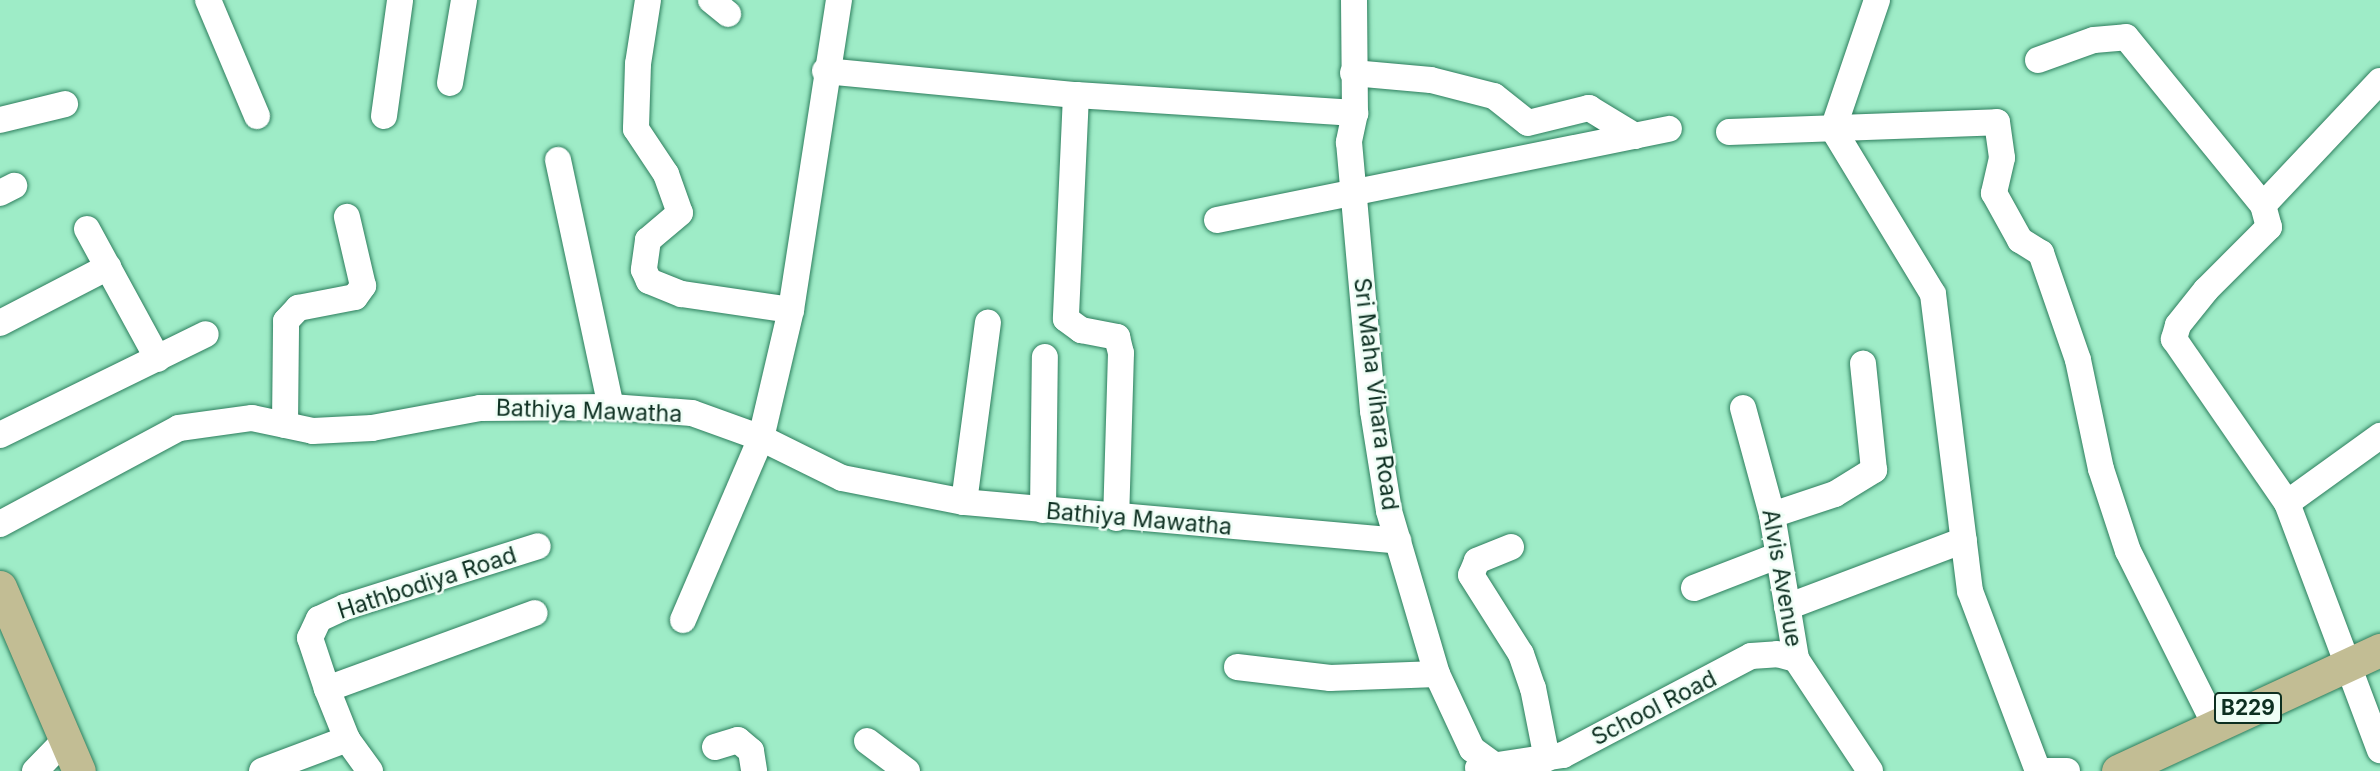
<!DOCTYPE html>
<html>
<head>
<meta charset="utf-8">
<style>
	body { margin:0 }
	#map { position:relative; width:2380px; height:771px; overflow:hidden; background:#9eecc7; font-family:Inter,sans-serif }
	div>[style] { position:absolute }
	.roads { filter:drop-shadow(0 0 2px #2e7e5e) drop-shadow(0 0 2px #2e7e5e) }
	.minor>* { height:26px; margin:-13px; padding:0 13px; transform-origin:13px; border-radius:13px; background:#fff }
	.major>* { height:33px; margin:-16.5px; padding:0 16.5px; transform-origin:16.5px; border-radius:16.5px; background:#c2bd94 }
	span { translate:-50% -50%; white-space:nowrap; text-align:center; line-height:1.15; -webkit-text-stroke:5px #effef6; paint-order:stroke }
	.shield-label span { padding:2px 5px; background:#effef6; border:2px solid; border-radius:5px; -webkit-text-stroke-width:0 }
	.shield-label { font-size:21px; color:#0d2f21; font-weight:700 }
	.street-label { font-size:23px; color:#0d2f21 }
</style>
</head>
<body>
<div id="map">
	<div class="roads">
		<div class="minor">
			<i style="left:208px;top:0;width:126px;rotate:67.1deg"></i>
			<i style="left:648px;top:0;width:65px;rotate:98.9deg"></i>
			<i style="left:638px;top:64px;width:65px;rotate:91.8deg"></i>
			<i style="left:636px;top:129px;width:54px;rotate:56.3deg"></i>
			<i style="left:666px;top:174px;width:41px;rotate:70.3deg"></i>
			<i style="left:680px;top:213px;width:42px;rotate:139.8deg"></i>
			<i style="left:648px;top:240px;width:30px;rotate:98deg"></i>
			<i style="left:644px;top:270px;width:12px;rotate:66deg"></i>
			<i style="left:649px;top:281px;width:35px;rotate:22deg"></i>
			<i style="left:682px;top:294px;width:110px;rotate:8.4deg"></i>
			<i style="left:711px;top:0;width:22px;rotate:39deg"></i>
			<i style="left:1354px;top:0;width:113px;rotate:89.5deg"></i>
			<i style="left:1355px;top:113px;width:30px;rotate:102deg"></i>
			<i style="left:1349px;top:142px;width:270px;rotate:84.9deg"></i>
			<i style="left:1373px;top:411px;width:101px;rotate:80.9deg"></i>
			<i style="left:1389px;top:511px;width:170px;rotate:73.6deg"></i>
			<i style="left:1437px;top:674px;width:83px;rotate:65deg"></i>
			<i style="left:1472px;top:749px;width:26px;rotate:36deg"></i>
			<i style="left:1877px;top:0;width:136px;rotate:108.8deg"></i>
			<i style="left:1833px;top:129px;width:193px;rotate:58.8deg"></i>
			<i style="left:1933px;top:294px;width:299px;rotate:82.9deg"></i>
			<i style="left:1970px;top:591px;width:192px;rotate:69.3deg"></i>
			<i style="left:2038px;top:60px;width:59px;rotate:-19.7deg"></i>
			<i style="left:2094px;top:40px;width:32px;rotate:-5deg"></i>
			<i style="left:2126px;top:37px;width:217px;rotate:50.8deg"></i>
			<i style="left:825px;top:71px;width:252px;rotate:5.5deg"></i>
			<i style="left:1076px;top:95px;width:280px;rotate:3.7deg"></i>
			<i style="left:1353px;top:73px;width:78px;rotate:5.1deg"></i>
			<i style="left:1431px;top:80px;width:65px;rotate:14.3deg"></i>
			<i style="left:1494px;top:96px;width:43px;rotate:38.5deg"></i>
			<i style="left:1528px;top:123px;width:63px;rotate:-13.8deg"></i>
			<i style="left:1589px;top:108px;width:54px;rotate:31.3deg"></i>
			<i style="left:2380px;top:81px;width:170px;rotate:133.3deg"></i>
			<i style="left:2263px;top:205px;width:23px;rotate:75deg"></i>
			<i style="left:2269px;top:227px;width:89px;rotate:135deg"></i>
			<i style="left:2206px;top:290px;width:45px;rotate:128.7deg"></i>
			<i style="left:2178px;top:325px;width:15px;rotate:106deg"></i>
			<i style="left:2174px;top:339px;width:199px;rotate:55.4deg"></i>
			<i style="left:2287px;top:503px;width:264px;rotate:69.4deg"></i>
			<i style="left:450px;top:83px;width:84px;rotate:-80.4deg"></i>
			<i style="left:1076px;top:95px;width:224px;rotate:92.6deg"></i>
			<i style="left:1066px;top:319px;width:19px;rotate:36deg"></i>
			<i style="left:1081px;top:330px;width:37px;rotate:11deg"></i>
			<i style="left:1117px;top:337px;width:16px;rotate:76deg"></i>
			<i style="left:1121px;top:353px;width:165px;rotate:91.7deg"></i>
			<i style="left:384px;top:116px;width:117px;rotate:-82.1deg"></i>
			<i style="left:0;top:120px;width:67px;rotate:-13.8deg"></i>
			<i style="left:1729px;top:132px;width:268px;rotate:-2.1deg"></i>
			<i style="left:1997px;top:122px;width:36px;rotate:82deg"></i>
			<i style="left:2002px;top:158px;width:36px;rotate:103deg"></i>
			<i style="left:1994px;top:193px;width:54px;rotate:61deg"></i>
			<i style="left:2020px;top:240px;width:25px;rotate:32deg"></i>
			<i style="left:2041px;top:253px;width:113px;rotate:70.9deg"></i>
			<i style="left:2078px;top:360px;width:111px;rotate:78.1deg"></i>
			<i style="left:2101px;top:469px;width:86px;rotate:71.8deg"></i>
			<i style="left:2128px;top:551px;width:192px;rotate:63.4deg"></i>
			<i style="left:558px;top:160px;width:253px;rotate:77.9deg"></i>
			<i style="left:0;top:193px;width:16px;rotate:-27deg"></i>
			<i style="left:1217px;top:220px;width:461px;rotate:-11.4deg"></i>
			<i style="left:87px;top:229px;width:148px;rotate:61.4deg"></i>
			<i style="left:0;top:323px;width:122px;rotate:-27.4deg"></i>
			<i style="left:1743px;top:408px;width:111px;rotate:74.8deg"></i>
			<i style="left:1772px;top:515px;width:146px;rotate:80.5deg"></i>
			<i style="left:1796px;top:659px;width:134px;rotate:56.5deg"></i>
			<i style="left:285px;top:425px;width:104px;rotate:-89.4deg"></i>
			<i style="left:286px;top:321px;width:18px;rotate:-47deg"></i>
			<i style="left:298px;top:308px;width:58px;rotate:-10.9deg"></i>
			<i style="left:355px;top:297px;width:14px;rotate:-54deg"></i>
			<i style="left:363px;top:286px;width:71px;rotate:-103.1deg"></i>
			<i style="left:0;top:435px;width:229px;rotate:-26.1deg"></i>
			<i style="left:964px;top:502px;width:181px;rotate:-82.4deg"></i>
			<i style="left:2287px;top:503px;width:115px;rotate:-35.8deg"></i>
			<i style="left:1043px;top:510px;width:153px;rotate:-89.3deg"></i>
			<i style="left:1772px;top:515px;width:66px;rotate:-18.4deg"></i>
			<i style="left:1835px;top:494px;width:46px;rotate:-31.6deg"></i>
			<i style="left:1874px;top:470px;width:107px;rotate:-95.9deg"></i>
			<i style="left:0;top:524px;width:203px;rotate:-28.2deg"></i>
			<i style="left:179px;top:428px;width:74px;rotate:-7.8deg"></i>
			<i style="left:252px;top:418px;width:62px;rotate:12deg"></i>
			<i style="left:313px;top:431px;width:59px;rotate:-2.9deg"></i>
			<i style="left:372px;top:428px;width:110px;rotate:-10.5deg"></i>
			<i style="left:480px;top:408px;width:131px;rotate:-0.4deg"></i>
			<i style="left:611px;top:407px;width:81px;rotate:4.2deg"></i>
			<i style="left:692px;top:413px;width:73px;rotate:19.9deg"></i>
			<i style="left:761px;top:438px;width:90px;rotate:26.3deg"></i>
			<i style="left:842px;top:478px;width:124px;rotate:11.1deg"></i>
			<i style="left:964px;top:502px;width:436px;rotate:5.1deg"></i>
			<i style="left:1511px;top:547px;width:37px;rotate:158deg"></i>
			<i style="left:1477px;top:561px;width:15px;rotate:113deg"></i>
			<i style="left:1471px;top:575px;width:93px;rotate:57.7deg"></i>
			<i style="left:1521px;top:654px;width:36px;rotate:71deg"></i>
			<i style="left:1533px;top:688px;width:72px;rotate:78.8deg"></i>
			<i style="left:1694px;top:588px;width:89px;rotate:-21.1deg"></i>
			<i style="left:1787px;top:607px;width:189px;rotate:-20.7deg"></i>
			<i style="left:683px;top:620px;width:198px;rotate:-66.8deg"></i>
			<i style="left:761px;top:438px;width:131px;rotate:-76.8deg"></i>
			<i style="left:791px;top:310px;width:314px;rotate:-81.2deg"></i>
			<i style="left:1237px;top:667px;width:94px;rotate:6.7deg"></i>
			<i style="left:1330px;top:678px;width:107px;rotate:-2.1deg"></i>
			<i style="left:327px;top:689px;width:221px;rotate:-20.1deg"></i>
			<i style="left:867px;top:741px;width:50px;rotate:36.9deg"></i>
			<i style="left:715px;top:747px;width:24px;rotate:-17deg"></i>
			<i style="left:738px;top:740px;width:17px;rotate:40deg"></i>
			<i style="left:751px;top:751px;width:20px;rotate:81deg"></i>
			<i style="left:1478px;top:768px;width:86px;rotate:-8.7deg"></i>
			<i style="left:1563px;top:755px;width:212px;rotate:-27.8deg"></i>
			<i style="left:1751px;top:656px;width:26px;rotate:-4deg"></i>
			<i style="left:1777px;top:654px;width:20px;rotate:15deg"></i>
			<i style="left:35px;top:771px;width:45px;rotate:-45.9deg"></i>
			<i style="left:262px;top:771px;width:91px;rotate:-20.6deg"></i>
			<i style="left:370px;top:771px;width:39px;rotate:-126deg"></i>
			<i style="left:347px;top:739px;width:54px;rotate:-111.8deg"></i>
			<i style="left:327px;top:689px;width:54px;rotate:-108.4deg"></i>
			<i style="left:310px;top:638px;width:21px;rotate:-65deg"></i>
			<i style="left:319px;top:619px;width:29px;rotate:-25deg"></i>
			<i style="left:345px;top:607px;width:202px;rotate:-17.5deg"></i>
			<i style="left:2047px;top:771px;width:20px"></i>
		</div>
		<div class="major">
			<i style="left:0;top:587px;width:200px;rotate:66.8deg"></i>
			<i style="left:2118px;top:771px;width:289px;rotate:-24.8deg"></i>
		</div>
	</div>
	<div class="shield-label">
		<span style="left:2248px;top:708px">B229</span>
	</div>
	<div class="street-label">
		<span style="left:1376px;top:394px;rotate:83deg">Sri Maha Vihara Road</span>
		<span style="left:589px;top:411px;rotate:2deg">Bathiya Mawatha</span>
		<span style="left:1139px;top:519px;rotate:5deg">Bathiya Mawatha</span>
		<span style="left:1782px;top:578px;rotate:80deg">Alvis Avenue</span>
		<span style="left:427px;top:583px;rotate:-18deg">Hathbodiya Road</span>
		<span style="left:1654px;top:708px;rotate:-27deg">School Road</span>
	</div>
</div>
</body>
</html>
